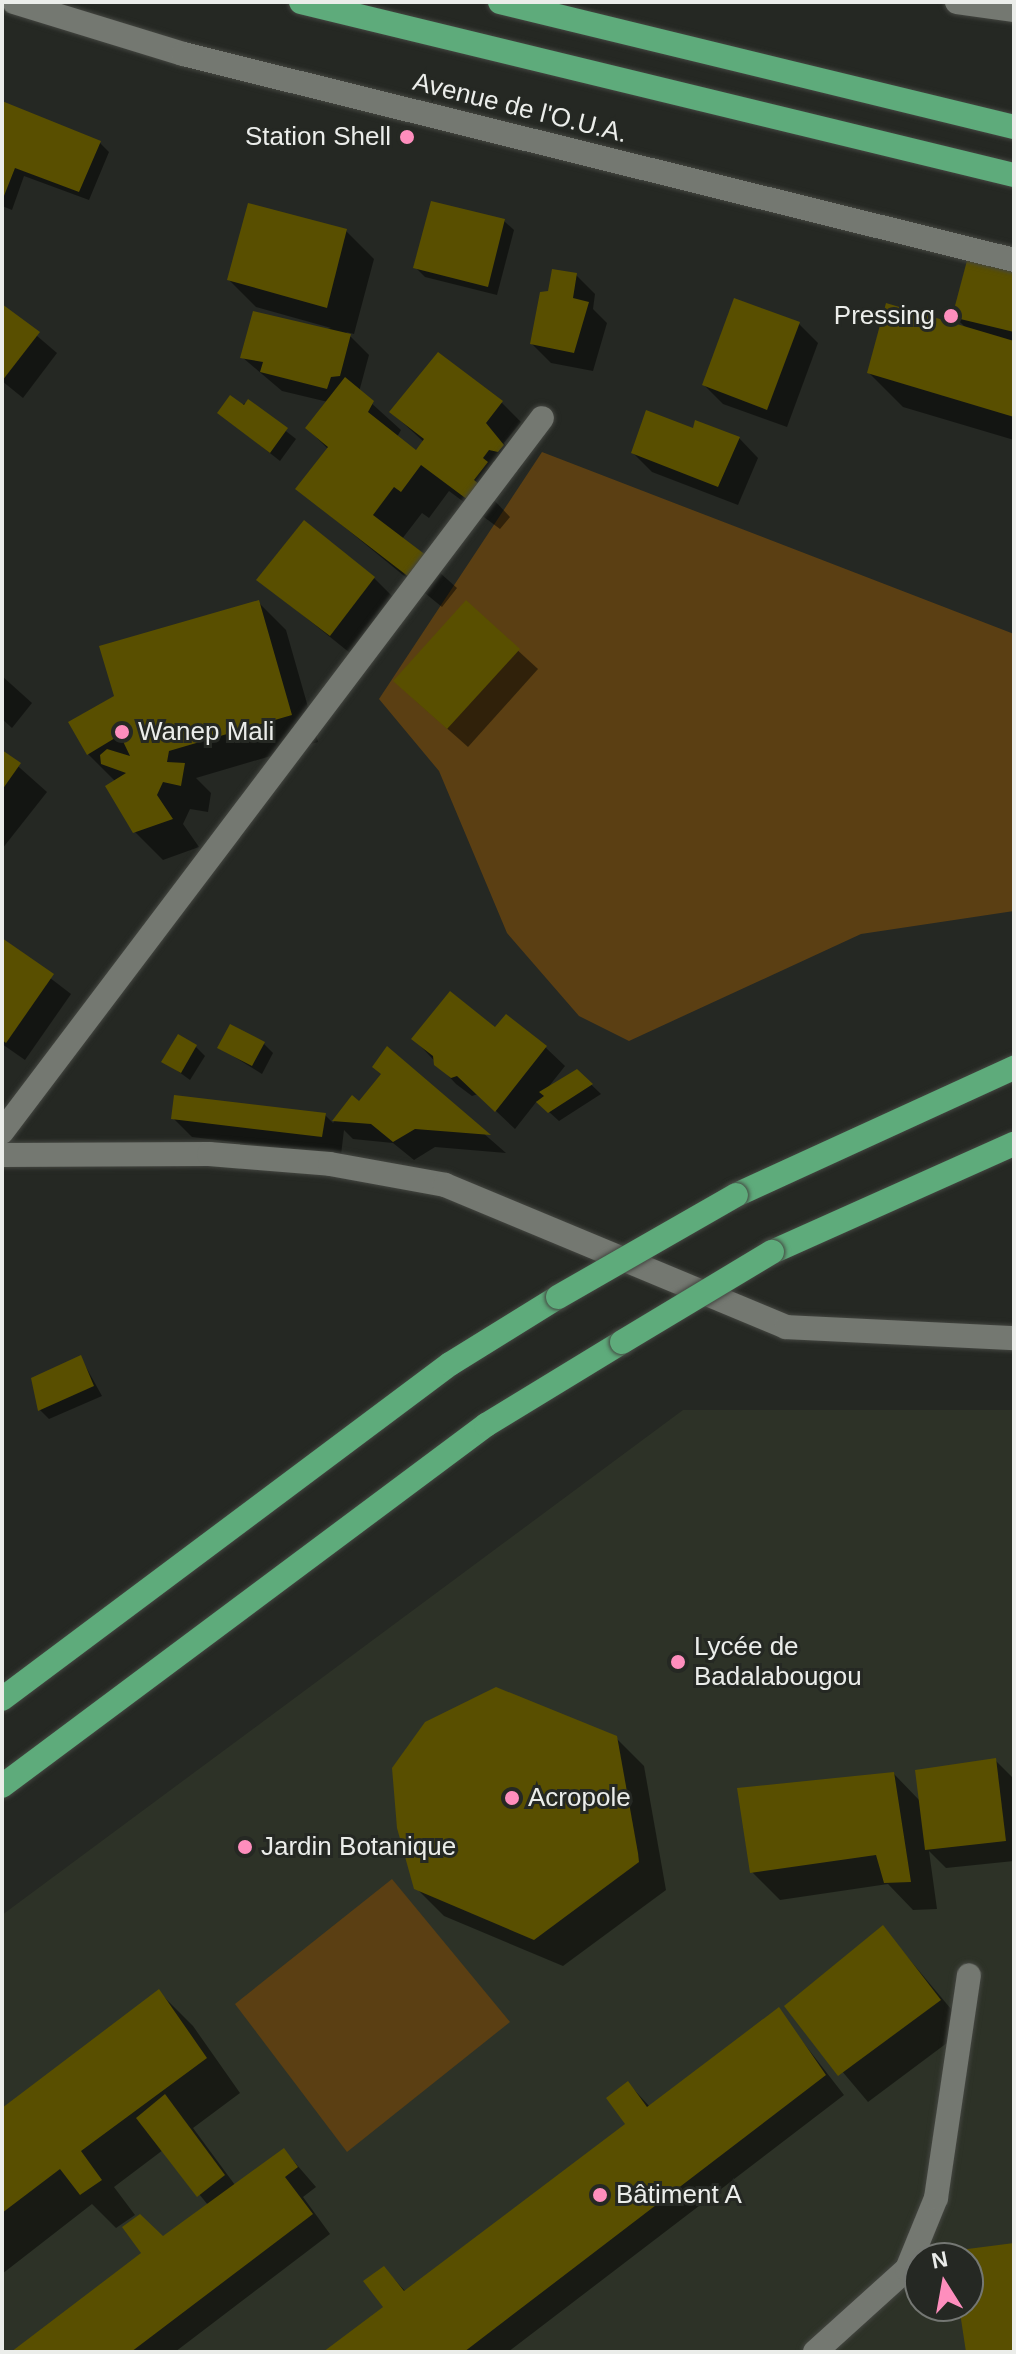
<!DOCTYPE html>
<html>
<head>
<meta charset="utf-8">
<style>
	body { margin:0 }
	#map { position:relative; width:1016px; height:2354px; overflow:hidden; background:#252823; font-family:Arial,sans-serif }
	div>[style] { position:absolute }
	.built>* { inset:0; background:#2d3227 }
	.green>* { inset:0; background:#5b3f13 }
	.shadow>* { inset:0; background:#0007 }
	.building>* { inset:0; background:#594f00 }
	.roads { filter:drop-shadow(0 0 2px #444641) drop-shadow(0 0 2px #444641) }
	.minor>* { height:24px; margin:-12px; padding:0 12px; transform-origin:12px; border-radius:12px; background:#747871 }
	.highway>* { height:24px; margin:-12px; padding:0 12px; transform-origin:12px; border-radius:12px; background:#5eab7b }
	.bridges { filter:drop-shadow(0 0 2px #444641) drop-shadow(0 0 2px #444641) }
	.highway-bridge>* { height:24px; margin:-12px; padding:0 12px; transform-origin:12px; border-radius:12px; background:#5eab7b }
	.dots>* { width:22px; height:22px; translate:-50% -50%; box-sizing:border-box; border:4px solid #252823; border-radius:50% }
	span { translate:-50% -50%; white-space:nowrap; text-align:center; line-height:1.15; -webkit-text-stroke:6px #252823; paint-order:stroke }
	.street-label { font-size:26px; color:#ebedea }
	.poi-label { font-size:26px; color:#ebedea }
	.right { translate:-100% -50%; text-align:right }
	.left { translate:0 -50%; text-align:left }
	.frame { position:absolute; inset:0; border:4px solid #ebedea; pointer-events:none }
	.north { position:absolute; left:904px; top:2242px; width:80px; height:80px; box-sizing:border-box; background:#252823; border:2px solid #747773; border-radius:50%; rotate:349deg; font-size:22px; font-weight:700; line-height:32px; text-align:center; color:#ebedea }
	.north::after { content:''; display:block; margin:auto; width:28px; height:36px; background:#fe8ebd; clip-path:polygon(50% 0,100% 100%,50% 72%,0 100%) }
</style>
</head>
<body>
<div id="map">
	<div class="built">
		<i style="clip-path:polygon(evenodd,683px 1410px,1014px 1410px,1014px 2352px,2px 2352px,2px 1915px,683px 1410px,920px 2258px,968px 2258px,968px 2306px,920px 2306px,920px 2258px)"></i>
	</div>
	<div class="green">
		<i style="clip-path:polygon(542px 452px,1014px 634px,1014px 911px,861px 934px,629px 1041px,579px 1016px,507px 933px,439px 771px,379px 699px)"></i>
		<i style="clip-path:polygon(392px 1879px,510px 2022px,347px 2152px,235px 2004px)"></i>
	</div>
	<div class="shadow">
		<i style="clip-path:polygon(2px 103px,100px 143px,109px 152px,89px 200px,24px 176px,12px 210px,2px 206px)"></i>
		<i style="clip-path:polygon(504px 221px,514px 230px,497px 295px,425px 277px,416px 268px)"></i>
		<i style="clip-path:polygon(346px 231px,374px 259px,354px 334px,346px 332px,369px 355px,359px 392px,401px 430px,397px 437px,416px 453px,424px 442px,391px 412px,502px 403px,521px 422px,504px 443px,522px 466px,518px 471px,508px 468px,493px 499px,510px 517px,500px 529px,449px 491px,429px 518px,422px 513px,402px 539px,457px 588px,442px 607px,298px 489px,328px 449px,307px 428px,328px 402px,282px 391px,242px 357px,331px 328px,256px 307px,229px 280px)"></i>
		<i style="clip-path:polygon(1014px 266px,1014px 440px,903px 407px,869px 373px,968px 330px,954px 316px)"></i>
		<i style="clip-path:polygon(576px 275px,595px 294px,593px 309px,607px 323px,593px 371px,551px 363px,532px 344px,550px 292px)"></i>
		<i style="clip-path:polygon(2px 306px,57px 353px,23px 398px,2px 381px)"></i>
		<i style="clip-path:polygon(799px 324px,818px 343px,787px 427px,723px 404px,704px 385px)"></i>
		<i style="clip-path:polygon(249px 402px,296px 439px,280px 461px,219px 413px)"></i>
		<i style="clip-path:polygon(739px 438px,758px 458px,738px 505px,652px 472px,633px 453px)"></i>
		<i style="clip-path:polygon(374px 578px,393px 597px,350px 653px,259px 580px)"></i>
		<i style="clip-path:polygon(258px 602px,286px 630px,318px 742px,196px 778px,211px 793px,208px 812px,190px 809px,183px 824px,199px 847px,163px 860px,135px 832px,116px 782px,88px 754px,116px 697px)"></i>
		<i style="clip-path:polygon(466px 603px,538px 669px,468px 747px,415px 700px)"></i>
		<i style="clip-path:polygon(2px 676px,32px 703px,12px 728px,2px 719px)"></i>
		<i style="clip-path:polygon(2px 752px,47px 792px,2px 849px)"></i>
		<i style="clip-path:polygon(2px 941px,71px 994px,25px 1060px,2px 1044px)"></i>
		<i style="clip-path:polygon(496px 1029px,545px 1047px,565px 1066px,546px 1090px,577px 1071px,601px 1094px,559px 1121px,537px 1101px,515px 1129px,478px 1094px,472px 1096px,456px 1084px,414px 1039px)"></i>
		<i style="clip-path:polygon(263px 1043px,273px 1053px,262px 1074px,220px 1048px)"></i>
		<i style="clip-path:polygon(195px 1046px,205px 1056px,190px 1080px,164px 1061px)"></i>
		<i style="clip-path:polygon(387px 1049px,506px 1153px,435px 1147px,414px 1160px,393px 1143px,353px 1139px,344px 1130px,341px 1155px,192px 1137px,173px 1118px,325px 1115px,333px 1123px,352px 1098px,359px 1104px,383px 1075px)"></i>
		<i style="clip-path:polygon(81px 1358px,102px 1396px,49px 1419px,40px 1410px)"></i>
		<i style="clip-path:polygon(616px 1738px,644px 1766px,666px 1890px,563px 1966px,444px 1916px,416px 1888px)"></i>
		<i style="clip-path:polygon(995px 1760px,1014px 1779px,1014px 1861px,946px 1868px,929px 1851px,937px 1909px,913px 1910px,888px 1884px,780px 1900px,752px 1872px,894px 1774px,921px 1802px)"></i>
		<i style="clip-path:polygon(883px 1928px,967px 2028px,868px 2102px,787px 2006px)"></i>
		<i style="clip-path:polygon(159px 1992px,193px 2026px,240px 2093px,193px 2128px,235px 2185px,284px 2150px,316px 2187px,303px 2197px,330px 2234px,175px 2352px,14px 2352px,208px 2205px,163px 2150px,114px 2187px,135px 2215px,116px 2228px,92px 2204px,2px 2274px,2px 2110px)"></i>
		<i style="clip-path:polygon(778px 2010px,844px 2095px,508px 2352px,326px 2352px,385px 2307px,384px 2268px,406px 2292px,628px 2124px,628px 2083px,650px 2107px)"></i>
	</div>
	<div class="building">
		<i style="clip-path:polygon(2px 101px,101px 141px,79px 192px,15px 168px,2px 201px)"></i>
		<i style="clip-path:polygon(431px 201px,505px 219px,488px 287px,413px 268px)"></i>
		<i style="clip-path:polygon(248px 203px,347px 229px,327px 308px,227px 280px)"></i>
		<i style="clip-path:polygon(969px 253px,1014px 264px,1014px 332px,952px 317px)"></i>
		<i style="clip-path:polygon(552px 269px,577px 273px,573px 298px,589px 302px,574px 353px,530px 344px,540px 292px,548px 291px)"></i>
		<i style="clip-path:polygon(734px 298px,800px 322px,767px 410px,702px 385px)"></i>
		<i style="clip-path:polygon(886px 303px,1014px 341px,1014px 417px,867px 373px)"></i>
		<i style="clip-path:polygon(2px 304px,40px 332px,2px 381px)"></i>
		<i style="clip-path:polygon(253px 311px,351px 334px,340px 376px,331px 377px,327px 389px,260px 372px,263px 362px,240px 358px)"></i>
		<i style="clip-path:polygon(438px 352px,503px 401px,486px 423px,504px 445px,498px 452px,489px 450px,483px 458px,488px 462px,474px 480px,484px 488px,472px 503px,421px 465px,401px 492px,394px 487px,373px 515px,431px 559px,414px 581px,295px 489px,328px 447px,305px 428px,345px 377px,374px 401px,368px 412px,416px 450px,424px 439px,389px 412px)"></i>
		<i style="clip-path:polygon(230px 395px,244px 405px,248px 399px,288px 428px,270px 453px,217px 413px)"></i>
		<i style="clip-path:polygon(646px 410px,693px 428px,695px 420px,740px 437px,718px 487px,631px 453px)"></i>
		<i style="clip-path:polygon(304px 520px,375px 577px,330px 636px,256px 580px)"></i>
		<i style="clip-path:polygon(259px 600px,292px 715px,169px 751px,167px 762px,185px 763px,181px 786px,163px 782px,157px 795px,173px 819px,133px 833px,105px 786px,126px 773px,101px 764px,100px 755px,107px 749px,130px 756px,120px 735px,87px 755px,68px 722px,114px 696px,99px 646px)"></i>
		<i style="clip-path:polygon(466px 600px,520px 649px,447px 729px,393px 681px)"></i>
		<i style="clip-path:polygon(2px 750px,21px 763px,2px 790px)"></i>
		<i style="clip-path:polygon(2px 938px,54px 974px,6px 1043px,2px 1040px)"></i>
		<i style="clip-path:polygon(450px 991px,495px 1027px,506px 1014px,547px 1046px,495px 1112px,457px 1076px,451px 1078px,434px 1065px,433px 1056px,411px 1039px)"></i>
		<i style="clip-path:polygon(230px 1024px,265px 1042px,252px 1066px,217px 1048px)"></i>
		<i style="clip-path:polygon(178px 1034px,197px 1045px,181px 1073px,161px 1062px)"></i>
		<i style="clip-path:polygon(387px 1046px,491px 1135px,415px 1129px,393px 1142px,371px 1124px,332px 1121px,352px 1095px,359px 1101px,381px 1074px,372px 1067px)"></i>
		<i style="clip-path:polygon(577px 1069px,593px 1084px,548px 1113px,536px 1102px,544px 1096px,539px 1092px)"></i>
		<i style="clip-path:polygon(174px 1095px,326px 1113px,322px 1137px,171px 1119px)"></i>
		<i style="clip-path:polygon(81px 1355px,94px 1386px,38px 1411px,31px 1378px)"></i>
		<i style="clip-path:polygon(496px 1687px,617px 1736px,638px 1853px,639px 1862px,534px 1940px,414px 1889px,397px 1828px,392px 1768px,425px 1722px)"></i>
		<i style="clip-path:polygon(996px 1758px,1006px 1841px,925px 1850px,915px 1770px)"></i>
		<i style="clip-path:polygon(894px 1772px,911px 1882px,884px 1883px,876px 1855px,750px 1873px,737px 1788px)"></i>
		<i style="clip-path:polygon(883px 1925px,941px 2000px,838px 2076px,784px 2006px)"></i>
		<i style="clip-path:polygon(159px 1989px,207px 2058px,81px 2151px,102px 2180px,80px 2195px,60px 2169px,2px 2213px,2px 2108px)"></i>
		<i style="clip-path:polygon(779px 2007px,826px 2075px,464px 2352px,323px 2352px,383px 2307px,363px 2281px,384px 2266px,404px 2291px,625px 2124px,606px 2098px,628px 2081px,647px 2107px)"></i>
		<i style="clip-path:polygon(165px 2094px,225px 2175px,197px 2197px,136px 2118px)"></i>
		<i style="clip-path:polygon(284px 2148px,298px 2167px,285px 2177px,313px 2214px,131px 2352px,11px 2352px,141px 2253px,122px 2227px,140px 2214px,163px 2236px)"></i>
		<i style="clip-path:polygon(1014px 2243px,1014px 2352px,966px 2352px,959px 2306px,968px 2306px,968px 2258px,953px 2258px,952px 2251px)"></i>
	</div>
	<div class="roads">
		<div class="minor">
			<i style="left:14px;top:2px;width:177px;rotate:17.1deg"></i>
			<i style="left:183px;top:54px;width:856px;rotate:13.92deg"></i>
			<i style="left:957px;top:2px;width:58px;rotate:8deg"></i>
			<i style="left:2px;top:1132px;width:895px;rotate:-52.9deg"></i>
			<i style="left:2px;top:1155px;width:207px;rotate:-0.3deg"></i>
			<i style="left:209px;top:1154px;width:121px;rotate:4.7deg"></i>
			<i style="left:330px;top:1164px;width:117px;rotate:10.3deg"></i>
			<i style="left:445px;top:1185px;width:369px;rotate:22.6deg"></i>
			<i style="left:786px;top:1327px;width:228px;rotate:2.8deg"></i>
			<i style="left:815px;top:2352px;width:124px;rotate:-42.1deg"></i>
			<i style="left:907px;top:2269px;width:77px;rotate:-67.8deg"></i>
			<i style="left:936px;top:2198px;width:225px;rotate:-81.6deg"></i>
		</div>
		<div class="highway">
			<i style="left:301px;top:2px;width:734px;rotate:13.64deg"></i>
			<i style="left:500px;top:2px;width:529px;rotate:13.67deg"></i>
			<i style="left:736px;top:1195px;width:306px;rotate:-24.6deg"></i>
			<i style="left:772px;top:1252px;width:265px;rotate:-24.1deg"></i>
			<i style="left:2px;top:1699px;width:559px;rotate:-36.79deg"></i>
			<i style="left:450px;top:1364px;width:127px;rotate:-31.8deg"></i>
			<i style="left:2px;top:1786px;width:604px;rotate:-36.72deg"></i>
			<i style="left:486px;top:1425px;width:159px;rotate:-31.4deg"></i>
		</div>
	</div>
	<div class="bridges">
		<div class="highway-bridge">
			<i style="left:558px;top:1297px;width:205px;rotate:-29.8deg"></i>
			<i style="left:622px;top:1342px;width:175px;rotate:-31deg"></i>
		</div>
	</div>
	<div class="dots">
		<i style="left:407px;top:137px;background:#fe8ebd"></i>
		<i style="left:951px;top:316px;background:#fe8ebd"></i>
		<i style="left:122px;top:732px;background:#fe8ebd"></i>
		<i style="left:678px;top:1662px;background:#fe8ebd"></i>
		<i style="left:512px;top:1798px;background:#fe8ebd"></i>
		<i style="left:245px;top:1847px;background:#fe8ebd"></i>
		<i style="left:600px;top:2195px;background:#fe8ebd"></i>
	</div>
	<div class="street-label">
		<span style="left:520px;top:108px;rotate:14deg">Avenue de l'O.U.A.</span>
	</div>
	<div class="poi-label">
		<span class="right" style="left:391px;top:137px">Station Shell</span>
		<span class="right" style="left:935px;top:316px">Pressing</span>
		<span class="left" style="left:138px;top:732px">Wanep Mali</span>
		<span class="left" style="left:694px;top:1662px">Lycée de<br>Badalabougou</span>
		<span class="left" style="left:528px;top:1798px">Acropole</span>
		<span class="left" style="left:261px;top:1847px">Jardin Botanique</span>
		<span class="left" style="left:616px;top:2195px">Bâtiment A</span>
	</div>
	<div class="frame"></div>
	<div class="north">N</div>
</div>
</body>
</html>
